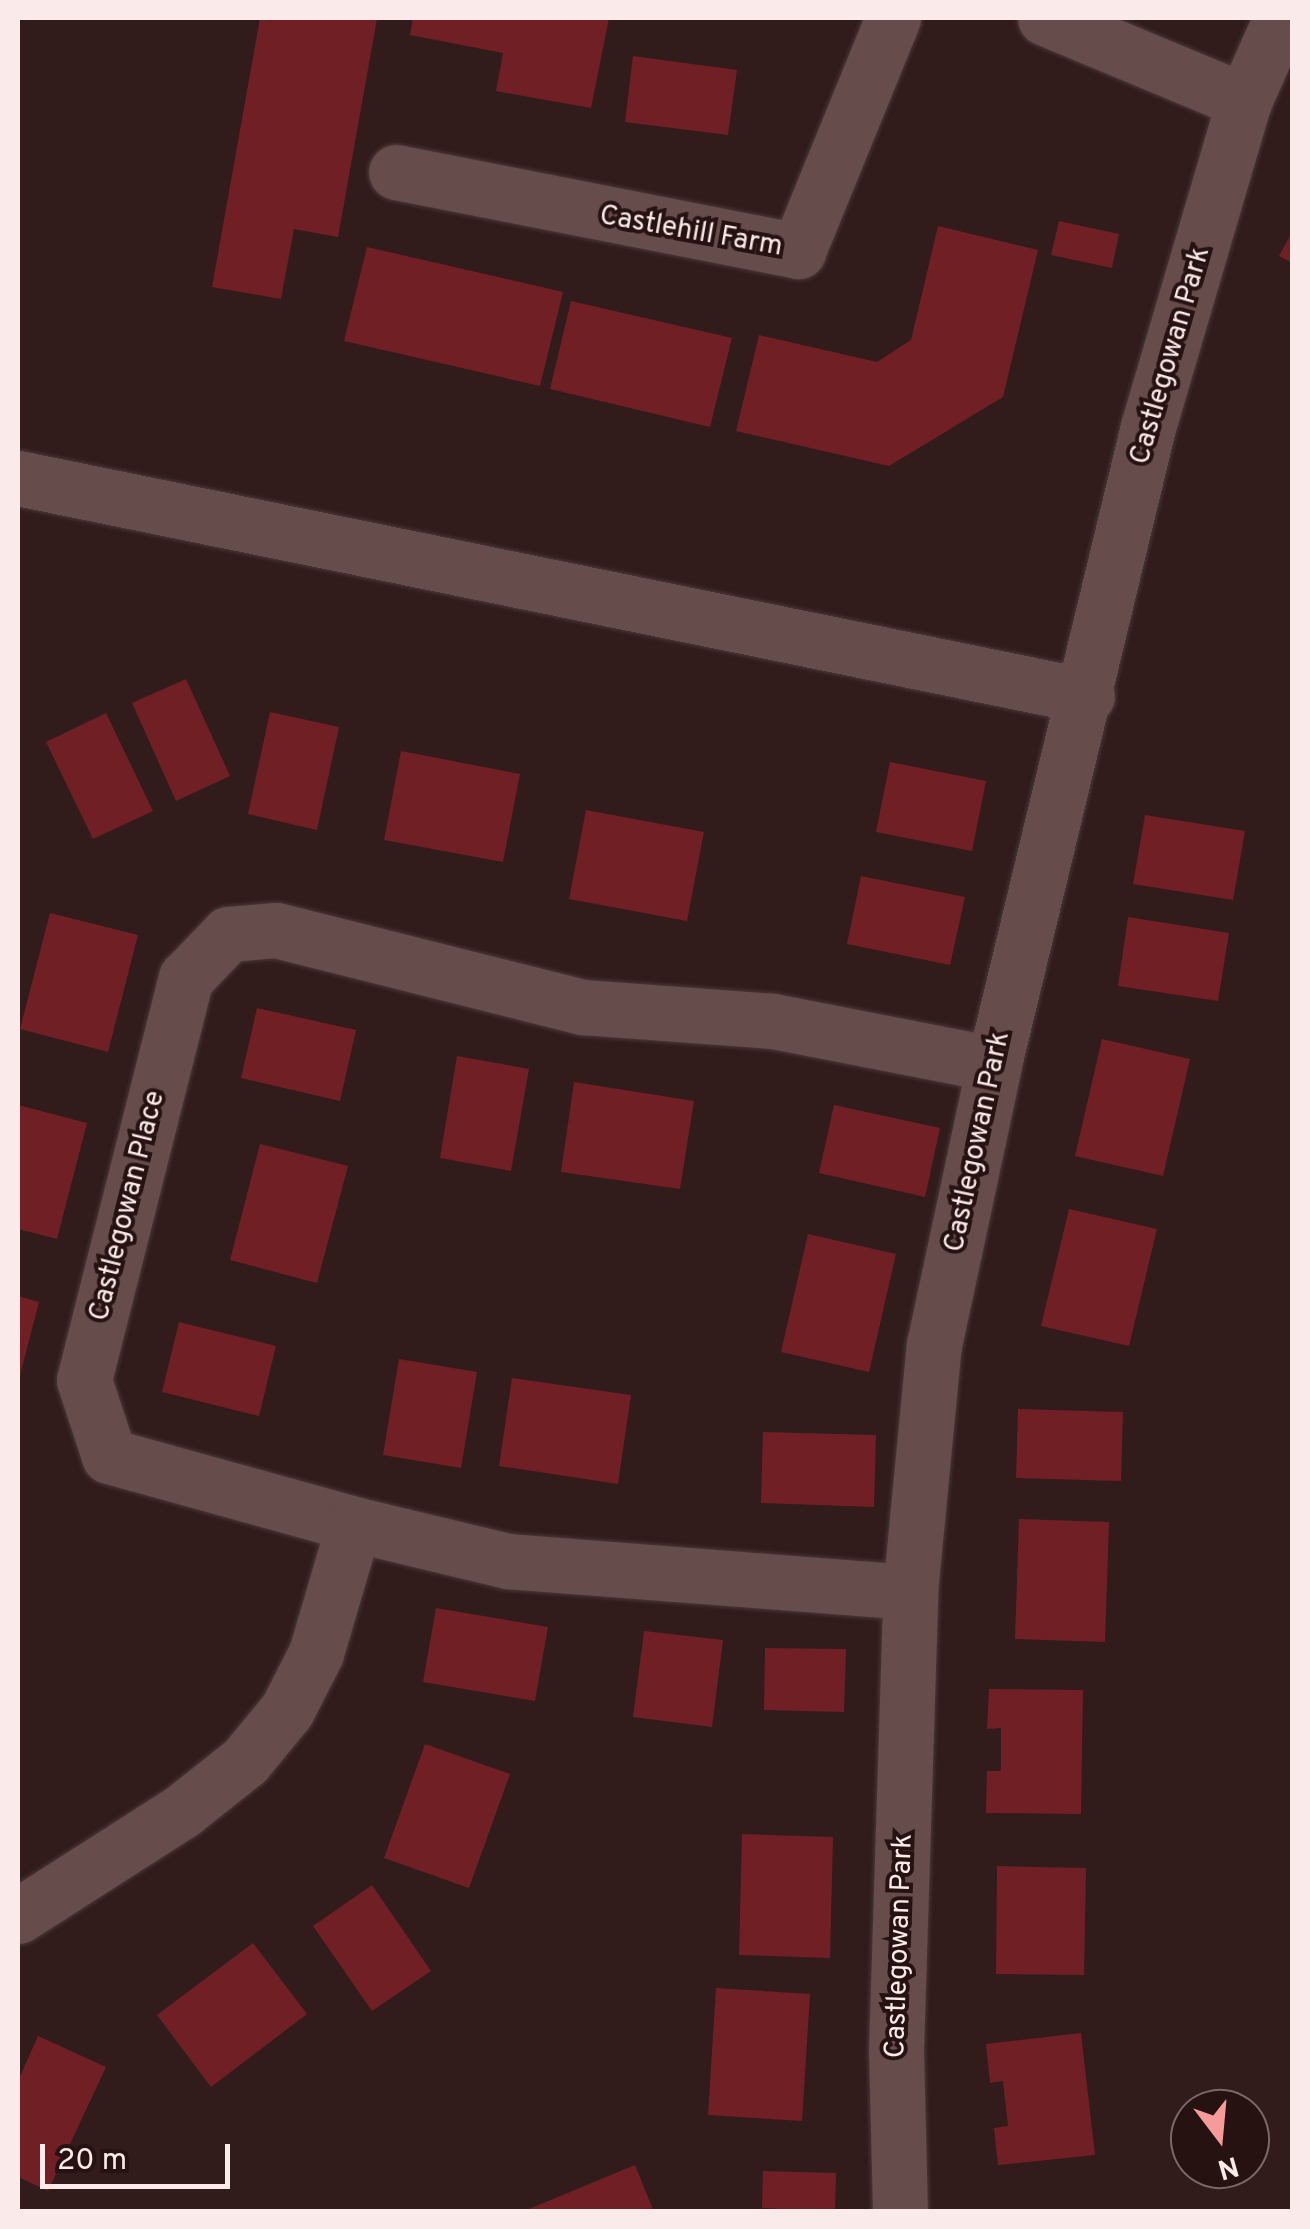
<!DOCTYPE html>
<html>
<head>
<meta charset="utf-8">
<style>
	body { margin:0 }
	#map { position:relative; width:1310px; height:2229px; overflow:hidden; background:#311b1b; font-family:Overpass,sans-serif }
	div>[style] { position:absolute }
	.building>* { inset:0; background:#702024 }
	.roads { filter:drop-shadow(0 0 2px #4a3838) drop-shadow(0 0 2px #4a3838) }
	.minor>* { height:55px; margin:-27.5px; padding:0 27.5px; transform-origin:27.5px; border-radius:27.5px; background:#664c4b }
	span { translate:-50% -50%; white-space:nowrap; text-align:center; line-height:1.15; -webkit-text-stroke:8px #271212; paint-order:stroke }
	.street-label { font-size:28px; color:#faeae9 }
	.frame { position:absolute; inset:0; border:20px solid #faeae9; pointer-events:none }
	.north { position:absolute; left:1170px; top:2089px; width:100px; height:100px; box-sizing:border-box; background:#271212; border:2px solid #7b6868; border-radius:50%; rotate:164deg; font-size:28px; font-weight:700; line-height:40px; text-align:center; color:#faeae9 }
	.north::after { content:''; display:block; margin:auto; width:35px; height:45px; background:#f59b99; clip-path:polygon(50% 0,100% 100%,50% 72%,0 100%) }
	.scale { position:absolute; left:40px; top:2144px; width:190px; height:45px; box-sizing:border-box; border:5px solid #faeae9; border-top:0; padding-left:12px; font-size:30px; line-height:35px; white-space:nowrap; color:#faeae9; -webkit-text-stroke:8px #271212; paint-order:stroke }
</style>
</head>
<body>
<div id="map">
	<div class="building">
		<i style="clip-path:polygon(260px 18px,377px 19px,338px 237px,294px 229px,281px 299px,212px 287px)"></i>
		<i style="clip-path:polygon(413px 18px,609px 18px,591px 108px,496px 91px,503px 53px,410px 35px)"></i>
		<i style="clip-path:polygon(633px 56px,737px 70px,728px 135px,625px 122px)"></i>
		<i style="clip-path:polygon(1059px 221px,1119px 234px,1112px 268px,1051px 255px)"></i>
		<i style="clip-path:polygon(938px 226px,1038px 250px,1003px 397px,889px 466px,736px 431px,759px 335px,877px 362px,911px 340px)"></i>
		<i style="clip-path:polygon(1292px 232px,1292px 263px,1279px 256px)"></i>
		<i style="clip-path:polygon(367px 247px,563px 292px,540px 386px,344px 341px)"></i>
		<i style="clip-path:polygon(571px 301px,732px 338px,710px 427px,550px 389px)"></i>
		<i style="clip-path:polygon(186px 679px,230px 776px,176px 801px,132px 703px)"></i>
		<i style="clip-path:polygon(270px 712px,339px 727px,317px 830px,248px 814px)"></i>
		<i style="clip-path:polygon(106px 713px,153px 811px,93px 839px,46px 742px)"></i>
		<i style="clip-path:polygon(401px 751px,520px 774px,503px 862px,384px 840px)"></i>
		<i style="clip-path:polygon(890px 762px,986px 781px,972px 851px,876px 832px)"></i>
		<i style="clip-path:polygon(586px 810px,704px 832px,687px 921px,569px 899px)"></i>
		<i style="clip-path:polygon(1145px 815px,1245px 831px,1233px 900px,1133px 884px)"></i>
		<i style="clip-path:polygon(861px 876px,965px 897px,950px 965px,847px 944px)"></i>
		<i style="clip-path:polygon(50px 913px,138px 935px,108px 1052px,20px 1029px)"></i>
		<i style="clip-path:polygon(1128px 917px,1229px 933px,1218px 1001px,1118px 986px)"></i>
		<i style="clip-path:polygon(257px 1008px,356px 1030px,340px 1101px,241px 1078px)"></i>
		<i style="clip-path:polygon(1102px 1039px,1190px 1059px,1163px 1176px,1075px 1156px)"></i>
		<i style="clip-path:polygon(457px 1056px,529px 1069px,511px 1171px,440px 1158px)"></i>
		<i style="clip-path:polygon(574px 1082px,694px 1101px,680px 1189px,561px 1172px)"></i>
		<i style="clip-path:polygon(18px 1105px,87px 1123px,57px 1239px,18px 1229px)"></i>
		<i style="clip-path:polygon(834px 1105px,940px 1128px,925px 1197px,819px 1173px)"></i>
		<i style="clip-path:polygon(260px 1144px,348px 1166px,317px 1283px,230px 1260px)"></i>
		<i style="clip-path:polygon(1069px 1209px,1157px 1229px,1129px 1346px,1041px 1326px)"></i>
		<i style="clip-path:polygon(808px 1234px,896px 1254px,869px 1372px,781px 1352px)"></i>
		<i style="clip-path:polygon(18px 1296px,39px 1302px,19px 1379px,18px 1379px)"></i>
		<i style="clip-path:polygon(179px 1322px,276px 1346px,259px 1416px,162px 1392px)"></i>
		<i style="clip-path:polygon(399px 1359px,477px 1372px,461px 1468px,383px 1455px)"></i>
		<i style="clip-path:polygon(512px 1378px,631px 1395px,618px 1484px,499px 1466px)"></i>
		<i style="clip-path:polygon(1018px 1409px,1123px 1412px,1121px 1481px,1016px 1478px)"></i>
		<i style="clip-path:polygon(763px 1432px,876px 1435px,874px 1507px,761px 1503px)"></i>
		<i style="clip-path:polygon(1019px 1519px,1109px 1522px,1105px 1642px,1015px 1639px)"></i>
		<i style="clip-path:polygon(436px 1608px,548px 1627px,535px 1701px,423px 1682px)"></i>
		<i style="clip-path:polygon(644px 1631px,723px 1640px,712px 1727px,633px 1717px)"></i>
		<i style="clip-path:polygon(765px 1648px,846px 1649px,844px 1712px,764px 1710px)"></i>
		<i style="clip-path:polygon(989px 1689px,1083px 1690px,1081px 1814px,986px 1813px,987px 1771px,1001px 1771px,1001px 1728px,987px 1729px)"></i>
		<i style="clip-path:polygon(425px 1744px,510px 1774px,469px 1888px,384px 1858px)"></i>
		<i style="clip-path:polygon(742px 1834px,833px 1837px,830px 1958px,739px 1955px)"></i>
		<i style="clip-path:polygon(997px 1866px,1086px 1868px,1084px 1975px,996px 1974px)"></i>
		<i style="clip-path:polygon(372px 1885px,431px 1971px,372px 2011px,313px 1926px)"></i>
		<i style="clip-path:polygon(253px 1943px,307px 2014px,211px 2087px,157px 2015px)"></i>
		<i style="clip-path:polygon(716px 1988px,810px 1994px,802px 2121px,708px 2115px)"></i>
		<i style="clip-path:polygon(1081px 2033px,1095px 2155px,998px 2165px,994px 2128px,1008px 2126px,1003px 2081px,990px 2083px,986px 2044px)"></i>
		<i style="clip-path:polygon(38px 2036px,106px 2067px,48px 2191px,18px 2177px,18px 2081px)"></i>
		<i style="clip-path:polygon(635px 2165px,654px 2212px,524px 2211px)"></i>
		<i style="clip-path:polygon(763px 2171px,836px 2173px,835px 2212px,762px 2208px)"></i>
	</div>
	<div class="roads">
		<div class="minor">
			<i style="left:1045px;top:18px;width:216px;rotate:22.6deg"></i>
			<i style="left:396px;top:172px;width:410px;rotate:11.1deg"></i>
			<i style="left:798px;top:251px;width:252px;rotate:-67.8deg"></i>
			<i style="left:18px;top:478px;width:1091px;rotate:11.53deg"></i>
			<i style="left:910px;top:1592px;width:403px;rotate:-175.6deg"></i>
			<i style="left:508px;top:1561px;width:158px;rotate:-166.5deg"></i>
			<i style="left:354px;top:1524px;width:254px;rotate:-164.5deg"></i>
			<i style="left:109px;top:1456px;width:80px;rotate:-108.2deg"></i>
			<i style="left:84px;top:1380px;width:415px;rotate:-75.8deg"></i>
			<i style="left:186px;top:978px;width:61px;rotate:-46.3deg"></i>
			<i style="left:228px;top:934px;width:48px;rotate:-4.8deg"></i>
			<i style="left:276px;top:930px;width:317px;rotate:14.1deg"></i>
			<i style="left:583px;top:1007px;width:191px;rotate:4.2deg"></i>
			<i style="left:773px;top:1021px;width:225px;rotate:11deg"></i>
			<i style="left:18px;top:1916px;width:195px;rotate:-32.6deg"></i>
			<i style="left:182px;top:1811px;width:80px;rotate:-38.4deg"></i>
			<i style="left:245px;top:1761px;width:66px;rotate:-50.5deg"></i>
			<i style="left:287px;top:1710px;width:64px;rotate:-63deg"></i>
			<i style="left:316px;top:1653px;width:134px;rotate:-73.6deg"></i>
			<i style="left:900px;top:2212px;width:162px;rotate:-91.4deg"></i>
			<i style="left:896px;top:2050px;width:458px;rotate:-88.2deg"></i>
			<i style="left:910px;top:1592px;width:248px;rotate:-84.5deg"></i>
			<i style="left:934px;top:1345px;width:287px;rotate:-77.9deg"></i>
			<i style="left:994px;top:1064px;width:655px;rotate:-76.41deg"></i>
			<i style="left:1148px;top:427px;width:340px;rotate:-73.6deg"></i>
			<i style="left:1244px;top:101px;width:91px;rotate:-66deg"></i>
		</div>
	</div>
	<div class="street-label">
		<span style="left:691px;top:232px;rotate:10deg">Castlehill Farm</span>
		<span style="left:1171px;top:356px;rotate:-74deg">Castlegowan Park</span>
		<span style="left:978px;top:1142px;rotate:-78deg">Castlegowan Park</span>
		<span style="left:128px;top:1206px;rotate:-76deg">Castlegowan Place</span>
		<span style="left:900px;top:1946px;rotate:-88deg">Castlegowan Park</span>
	</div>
	<div class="frame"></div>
	<div class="north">N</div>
	<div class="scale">20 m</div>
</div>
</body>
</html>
